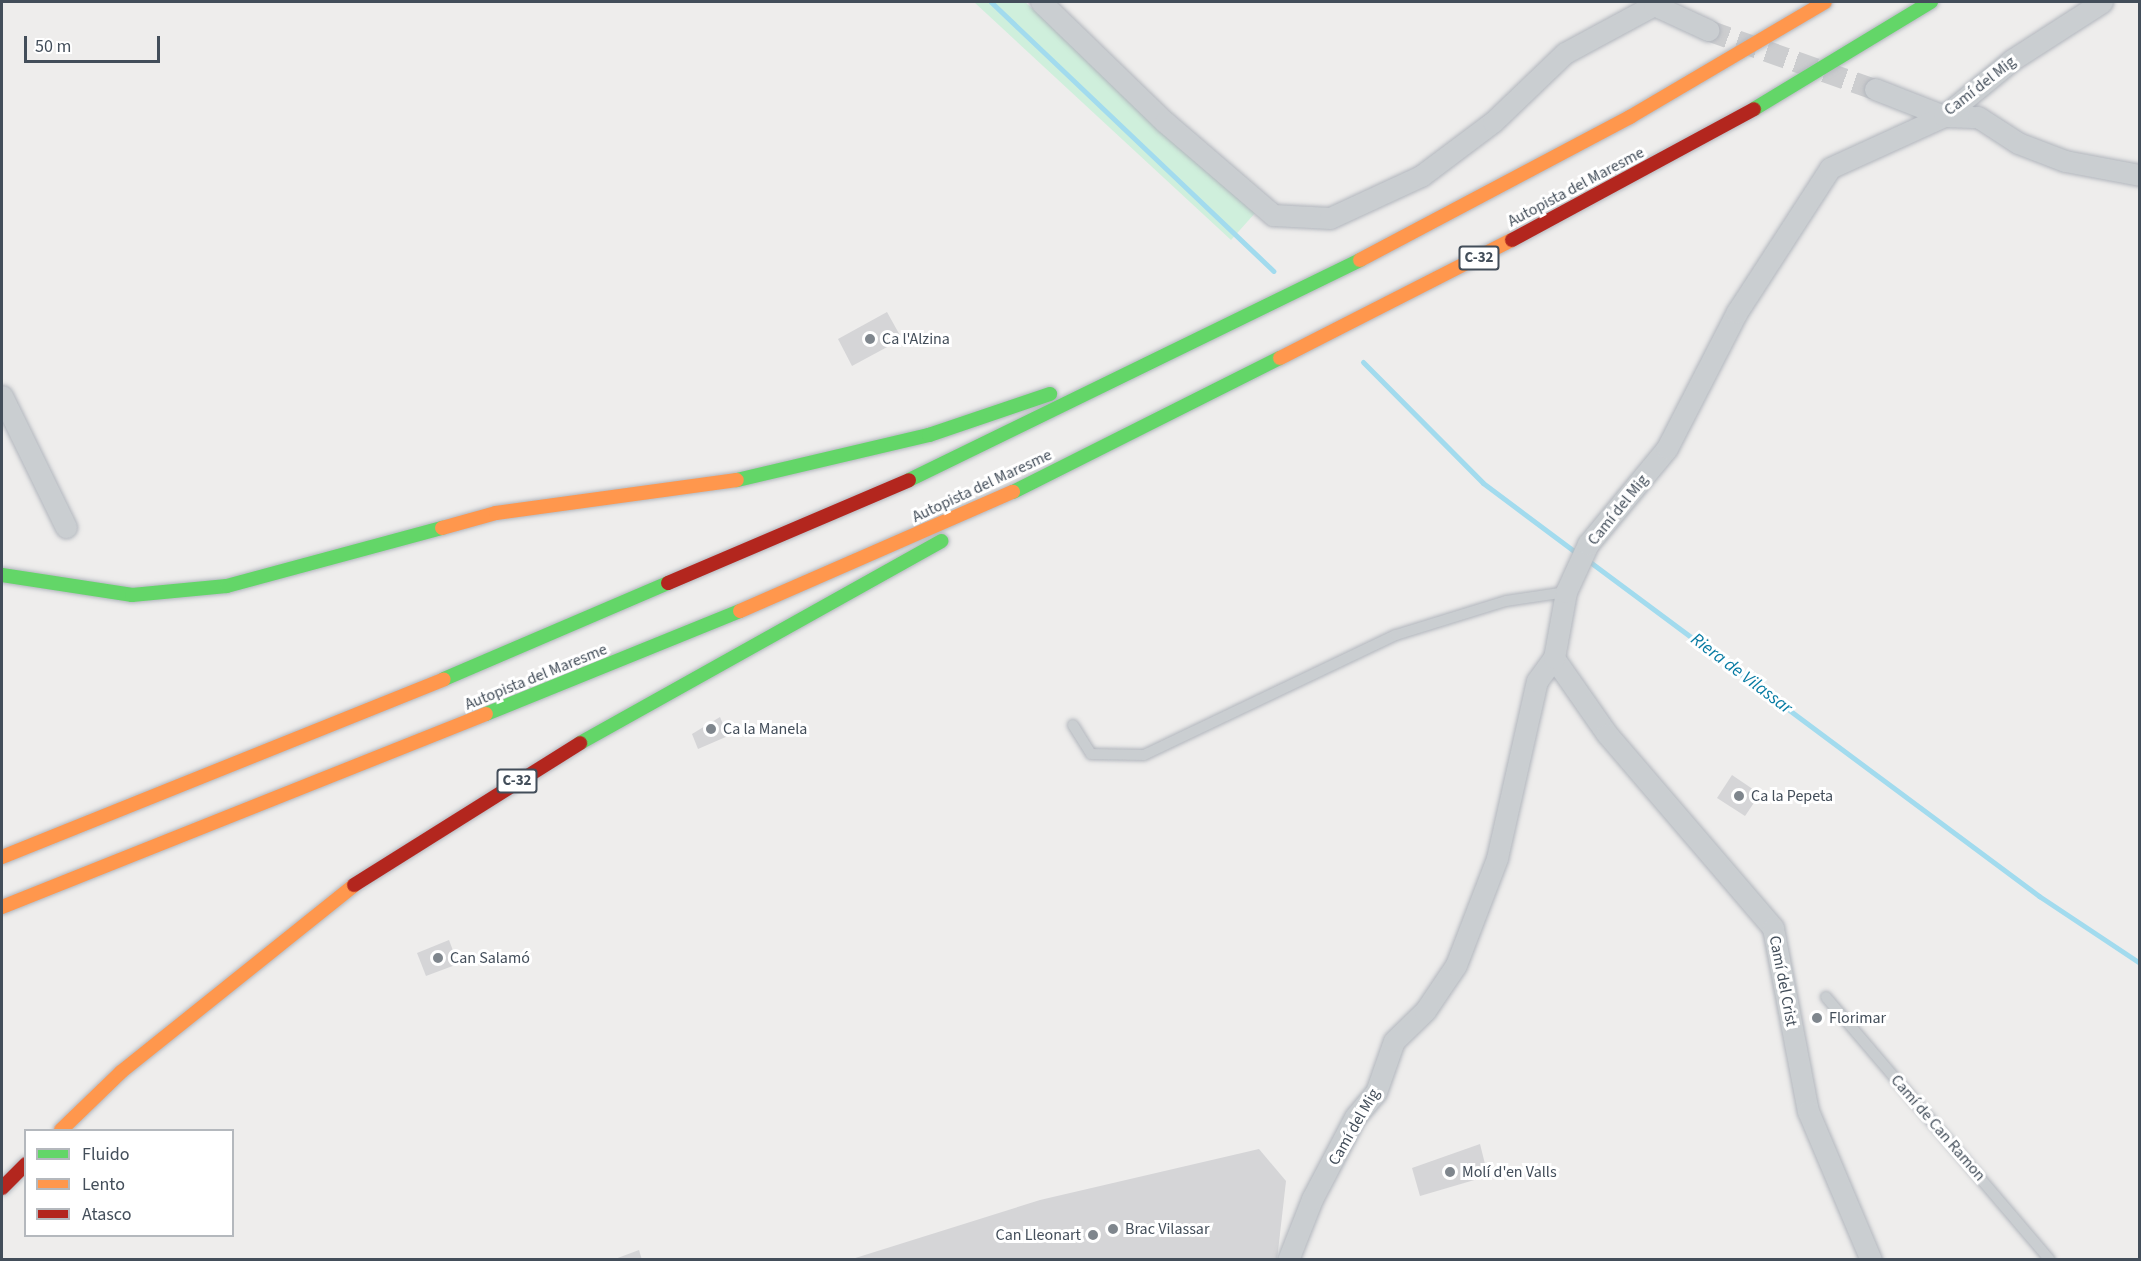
<!DOCTYPE html>
<html>
<head>
<meta charset="utf-8">
<style>
	body { margin:0 }
	#map { position:relative; width:2141px; height:1261px; overflow:hidden; background:#eeedec; font-family:"Source Sans 3",sans-serif }
	div>[style] { position:absolute }
	.green>* { inset:0; background:#cfefdc }
	.stream>* { height:5px; margin:-2.5px; padding:0 2.5px; transform-origin:2.5px; border-radius:2.5px; background:#a2dbee }
	.building>* { inset:0; background:#d5d5d7 }
	.street-tunnel>* { height:21px; margin-top:-10.5px; transform-origin:0; background:repeating-linear-gradient(90deg,#cccdcf 0 21px,transparent 0 31px) }
	.roads { filter:drop-shadow(0 0 2px #b2b6bd) drop-shadow(0 0 2px #b2b6bd) }
	.lane>* { height:10px; margin:-5px; padding:0 5px; transform-origin:5px; border-radius:5px; background:#caced1 }
	.street>* { height:21px; margin:-10.5px; padding:0 10.5px; transform-origin:10.5px; border-radius:10.5px; background:#caced1 }
	.fast>* { height:14px; margin:-7px; padding:0 7px; transform-origin:7px; border-radius:7px; background:#63d668 }
	.slow>* { height:14px; margin:-7px; padding:0 7px; transform-origin:7px; border-radius:7px; background:#ff974d }
	.jam>* { height:14px; margin:-7px; padding:0 7px; transform-origin:7px; border-radius:7px; background:#b3261e }
	.dots>* { width:16px; height:16px; translate:-50% -50%; box-sizing:border-box; border:3px solid #fff; border-radius:50% }
	span { translate:-50% -50%; white-space:nowrap; text-align:center; line-height:1.15; -webkit-text-stroke:6px #fff; paint-order:stroke }
	.shield-label span { padding:2px 4px; background:#fff; border:2px solid; border-radius:4px; -webkit-text-stroke-width:0 }
	.shield-label { font-size:15px; color:#434e5a; font-weight:700 }
	.street-label { font-size:16px; color:#434e5a }
	.poi-label { font-size:16px; color:#434e5a }
	.left { translate:0 -50%; text-align:left }
	.right { translate:-100% -50%; text-align:right }
	.water-label { font-size:18px; color:#077ba3; font-style:italic }
	.frame { position:absolute; inset:0; border:3px solid #434e5a; pointer-events:none }
	.legend { position:absolute; left:24px; top:1129px; width:210px; height:108px; box-sizing:border-box; background:#fff; border:2px solid #b4b8bd; margin:0; padding:8px 10px; list-style:none; font-size:18px; color:#434e5a }
	.legend li { display:flex; align-items:center; gap:12px; height:30px }
	.legend b { width:30px; border:2px solid #b4b8bd }
	.scale { position:absolute; left:24px; top:36px; width:136px; height:27px; box-sizing:border-box; border:3px solid #434e5a; border-top:0; padding-left:8px; font-size:18px; line-height:21px; white-space:nowrap; color:#434e5a; -webkit-text-stroke:4px #fff; paint-order:stroke }
</style>
</head>
<body>
<div id="map">
	<div class="green">
		<i style="clip-path:polygon(974px 2px,1025px 2px,1256px 212px,1231px 240px)"></i>
	</div>
	<div class="stream">
		<i style="left:991px;top:2px;width:390px;rotate:43.6deg"></i>
		<i style="left:1363px;top:362px;width:170px;rotate:45.2deg"></i>
		<i style="left:1483px;top:483px;width:119px;rotate:36.8deg"></i>
		<i style="left:1586px;top:559px;width:565px;rotate:36.65deg"></i>
		<i style="left:2039px;top:896px;width:121px;rotate:33.6deg"></i>
	</div>
	<div class="building">
		<i style="clip-path:polygon(887px 312px,902px 339px,852px 366px,838px 339px)"></i>
		<i style="clip-path:polygon(720px 717px,728px 736px,698px 749px,692px 734px)"></i>
		<i style="clip-path:polygon(1732px 775px,1760px 794px,1745px 816px,1717px 798px)"></i>
		<i style="clip-path:polygon(449px 940px,458px 964px,426px 976px,417px 953px)"></i>
		<i style="clip-path:polygon(1480px 1144px,1488px 1176px,1420px 1196px,1412px 1168px)"></i>
		<i style="clip-path:polygon(1259px 1149px,1286px 1181px,1277px 1260px,849px 1260px,1040px 1200px)"></i>
		<i style="clip-path:polygon(639px 1250px,642px 1260px,615px 1260px,615px 1259px)"></i>
	</div>
	<div class="street-tunnel">
		<i style="left:1708px;top:30px;width:177px;rotate:19.5deg"></i>
	</div>
	<div class="roads">
		<div class="lane">
			<i style="left:1073px;top:725px;width:34px;rotate:58deg"></i>
			<i style="left:1091px;top:754px;width:53px;rotate:1.1deg"></i>
			<i style="left:1144px;top:755px;width:279px;rotate:-25.5deg"></i>
			<i style="left:1396px;top:635px;width:115px;rotate:-17.2deg"></i>
			<i style="left:1506px;top:601px;width:61px;rotate:-8.5deg"></i>
			<i style="left:1826px;top:997px;width:345px;rotate:49.6deg"></i>
		</div>
		<div class="street">
			<i style="left:1041px;top:2px;width:173px;rotate:44.1deg"></i>
			<i style="left:1165px;top:122px;width:143px;rotate:40.7deg"></i>
			<i style="left:1273px;top:215px;width:57px;rotate:3deg"></i>
			<i style="left:1330px;top:218px;width:100px;rotate:-24.8deg"></i>
			<i style="left:1421px;top:176px;width:90px;rotate:-36.9deg"></i>
			<i style="left:1493px;top:122px;width:100px;rotate:-43.8deg"></i>
			<i style="left:1565px;top:53px;width:101px;rotate:-28.3deg"></i>
			<i style="left:1654px;top:5px;width:60px;rotate:24.8deg"></i>
			<i style="left:1875px;top:89px;width:74px;rotate:21.4deg"></i>
			<i style="left:1944px;top:116px;width:34px;rotate:2deg"></i>
			<i style="left:1978px;top:117px;width:48px;rotate:33deg"></i>
			<i style="left:2018px;top:143px;width:50px;rotate:21deg"></i>
			<i style="left:2065px;top:161px;width:76px;rotate:10.6deg"></i>
			<i style="left:2px;top:396px;width:146px;rotate:64deg"></i>
			<i style="left:1554px;top:658px;width:93px;rotate:55.1deg"></i>
			<i style="left:1607px;top:734px;width:255px;rotate:49.4deg"></i>
			<i style="left:1773px;top:928px;width:186px;rotate:79.2deg"></i>
			<i style="left:1808px;top:1111px;width:162px;rotate:67.1deg"></i>
			<i style="left:1288px;top:1260px;width:66px;rotate:-68.5deg"></i>
			<i style="left:1312px;top:1199px;width:93px;rotate:-62.3deg"></i>
			<i style="left:1355px;top:1117px;width:33px;rotate:-50deg"></i>
			<i style="left:1376px;top:1092px;width:54px;rotate:-70.6deg"></i>
			<i style="left:1394px;top:1041px;width:43px;rotate:-44.1deg"></i>
			<i style="left:1425px;top:1011px;width:55px;rotate:-56deg"></i>
			<i style="left:1456px;top:965px;width:115px;rotate:-69deg"></i>
			<i style="left:1497px;top:858px;width:181px;rotate:-77.3deg"></i>
			<i style="left:1537px;top:681px;width:29px;rotate:-54deg"></i>
			<i style="left:1554px;top:658px;width:67px;rotate:-79.7deg"></i>
			<i style="left:1566px;top:592px;width:53px;rotate:-65.4deg"></i>
			<i style="left:1588px;top:544px;width:124px;rotate:-50.5deg"></i>
			<i style="left:1667px;top:448px;width:153px;rotate:-62.8deg"></i>
			<i style="left:1737px;top:312px;width:171px;rotate:-57.1deg"></i>
			<i style="left:1830px;top:168px;width:125px;rotate:-24.5deg"></i>
			<i style="left:1944px;top:116px;width:88px;rotate:-39.5deg"></i>
			<i style="left:2012px;top:60px;width:107px;rotate:-32.8deg"></i>
		</div>
		<div class="fast">
			<i style="left:1754px;top:109px;width:207px;rotate:-31.2deg"></i>
			<i style="left:737px;top:480px;width:197px;rotate:-13.2deg"></i>
			<i style="left:929px;top:435px;width:128px;rotate:-18.7deg"></i>
			<i style="left:909px;top:480px;width:502px;rotate:-26deg"></i>
			<i style="left:1013px;top:492px;width:299px;rotate:-26.7deg"></i>
			<i style="left:2px;top:575px;width:132px;rotate:8.7deg"></i>
			<i style="left:132px;top:595px;width:95px;rotate:-5.4deg"></i>
			<i style="left:227px;top:586px;width:223px;rotate:-15.1deg"></i>
			<i style="left:444px;top:679px;width:244px;rotate:-23.2deg"></i>
			<i style="left:486px;top:714px;width:274px;rotate:-22.1deg"></i>
			<i style="left:580px;top:743px;width:414px;rotate:-29.2deg"></i>
		</div>
		<div class="slow">
			<i style="left:1360px;top:260px;width:306px;rotate:-27.9deg"></i>
			<i style="left:1630px;top:117px;width:226px;rotate:-30.5deg"></i>
			<i style="left:1280px;top:358px;width:260px;rotate:-27deg"></i>
			<i style="left:442px;top:528px;width:56px;rotate:-15.5deg"></i>
			<i style="left:496px;top:513px;width:243px;rotate:-7.8deg"></i>
			<i style="left:740px;top:611px;width:298px;rotate:-23.6deg"></i>
			<i style="left:2px;top:857px;width:476px;rotate:-21.9deg"></i>
			<i style="left:2px;top:907px;width:521px;rotate:-21.74deg"></i>
			<i style="left:61px;top:1130px;width:83px;rotate:-44deg"></i>
			<i style="left:121px;top:1072px;width:299px;rotate:-38.7deg"></i>
		</div>
		<div class="jam">
			<i style="left:1512px;top:240px;width:275px;rotate:-28.4deg"></i>
			<i style="left:668px;top:583px;width:262px;rotate:-23.1deg"></i>
			<i style="left:354px;top:885px;width:267px;rotate:-32.1deg"></i>
			<i style="left:2px;top:1188px;width:34px;rotate:-45deg"></i>
		</div>
	</div>
	<div class="dots">
		<i style="left:870px;top:339px;background:#7f868d"></i>
		<i style="left:711px;top:729px;background:#7f868d"></i>
		<i style="left:1739px;top:796px;background:#7f868d"></i>
		<i style="left:438px;top:958px;background:#7f868d"></i>
		<i style="left:1817px;top:1018px;background:#7f868d"></i>
		<i style="left:1450px;top:1172px;background:#7f868d"></i>
		<i style="left:1113px;top:1229px;background:#7f868d"></i>
		<i style="left:1093px;top:1235px;background:#7f868d"></i>
	</div>
	<div class="shield-label">
		<span style="left:1479px;top:258px">C-32</span>
		<span style="left:517px;top:781px">C-32</span>
	</div>
	<div class="street-label">
		<span style="left:1980px;top:86px;rotate:-38deg">Camí del Mig</span>
		<span style="left:1576px;top:187px;rotate:-28deg">Autopista del Maresme</span>
		<span style="left:982px;top:486px;rotate:-25deg">Autopista del Maresme</span>
		<span style="left:1618px;top:510px;rotate:-51deg">Camí del Mig</span>
		<span style="left:536px;top:677px;rotate:-22deg">Autopista del Maresme</span>
		<span style="left:1783px;top:981px;rotate:79deg">Camí del Crist</span>
		<span style="left:1354px;top:1127px;rotate:-60deg">Camí del Mig</span>
		<span style="left:1938px;top:1128px;rotate:49deg">Camí de Can Ramon</span>
	</div>
	<div class="poi-label">
		<span class="left" style="left:882px;top:339px">Ca l'Alzina</span>
		<span class="left" style="left:723px;top:729px">Ca la Manela</span>
		<span class="left" style="left:1751px;top:796px">Ca la Pepeta</span>
		<span class="left" style="left:450px;top:958px">Can Salamó</span>
		<span class="left" style="left:1829px;top:1018px">Florimar</span>
		<span class="left" style="left:1462px;top:1172px">Molí d'en Valls</span>
		<span class="left" style="left:1125px;top:1229px">Brac Vilassar</span>
		<span class="right" style="left:1081px;top:1235px">Can Lleonart</span>
	</div>
	<div class="water-label">
		<span style="left:1741px;top:674px;rotate:37deg">Riera de Vilassar</span>
	</div>
	<div class="frame"></div>
	<ul class="legend">
	<li><b style="height:8px;background:#63d668"></b>Fluido</li>
	<li><b style="height:8px;background:#ff974d"></b>Lento</li>
	<li><b style="height:8px;background:#b3261e"></b>Atasco</li>
	</ul>
	<div class="scale">50 m</div>
</div>
</body>
</html>
